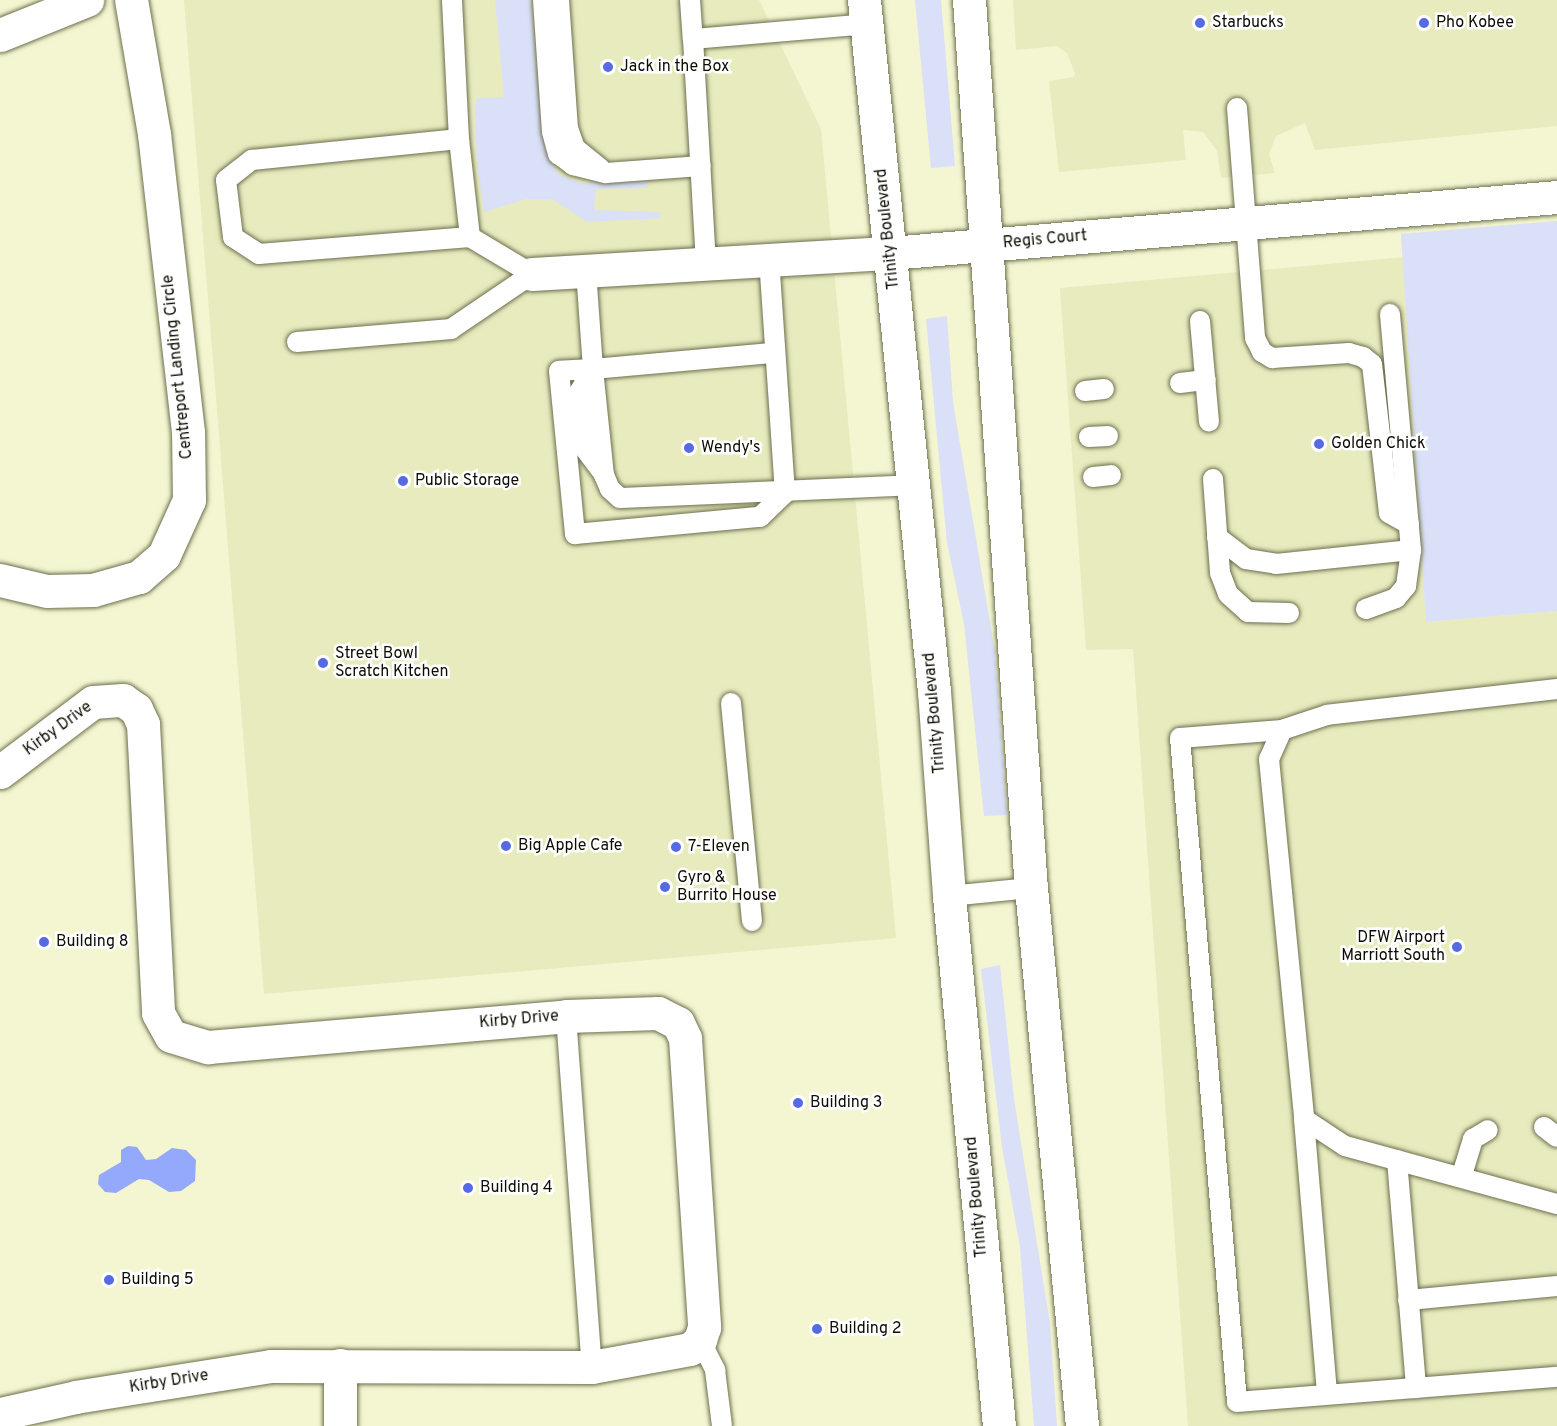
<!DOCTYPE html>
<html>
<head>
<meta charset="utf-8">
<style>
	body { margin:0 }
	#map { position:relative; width:1557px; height:1426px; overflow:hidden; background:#f3f6d0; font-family:Overpass,sans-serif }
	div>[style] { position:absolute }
	.built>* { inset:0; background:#e8ebbe }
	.green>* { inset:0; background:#d9e0f8 }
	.water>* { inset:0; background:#94a9fc }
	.roads { filter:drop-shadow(0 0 2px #6d6f4e) drop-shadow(0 0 2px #6d6f4e) }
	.service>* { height:20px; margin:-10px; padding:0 10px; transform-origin:10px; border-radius:10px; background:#fff }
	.minor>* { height:33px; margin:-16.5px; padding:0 16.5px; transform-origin:16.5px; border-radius:16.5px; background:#fff }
	.secondary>* { height:33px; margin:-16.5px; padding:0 16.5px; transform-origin:16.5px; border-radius:16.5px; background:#fff }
	.dots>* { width:16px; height:16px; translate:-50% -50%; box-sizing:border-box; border:3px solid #fff; border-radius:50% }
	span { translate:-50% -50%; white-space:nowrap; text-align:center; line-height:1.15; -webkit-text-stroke:5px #fff; paint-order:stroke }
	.poi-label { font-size:16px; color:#0c0c02 }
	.left { translate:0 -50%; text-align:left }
	.right { translate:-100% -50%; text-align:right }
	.street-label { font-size:16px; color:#0c0c02 }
</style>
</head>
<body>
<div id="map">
	<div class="built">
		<i style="clip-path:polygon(184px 0,759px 0,821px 129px,896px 938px,264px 994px)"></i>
		<i style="clip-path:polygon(1013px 0,1557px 0,1557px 126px,1315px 150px,1305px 123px,1276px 136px,1269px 154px,1275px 173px,1221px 178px,1217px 151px,1203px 132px,1183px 130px,1186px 160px,1059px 172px,1049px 81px,1074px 77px,1075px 73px,1067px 53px,1057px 46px,1016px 50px)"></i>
		<i style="clip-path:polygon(1405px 257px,1426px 622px,1557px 611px,1557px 1426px,1188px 1426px,1133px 649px,1086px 650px,1060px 288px)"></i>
	</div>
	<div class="green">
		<i style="clip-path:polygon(495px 0,531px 0,543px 139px,558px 174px,581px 183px,647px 181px,648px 188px,596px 189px,594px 210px,660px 212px,660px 218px,587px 222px,552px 199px,526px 199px,484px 212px,477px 165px,475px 109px,477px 98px,504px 97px)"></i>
		<i style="clip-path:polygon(915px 0,941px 0,955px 166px,931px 168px)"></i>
		<i style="clip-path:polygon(1557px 221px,1557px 611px,1426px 622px,1401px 234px)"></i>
		<i style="clip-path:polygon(947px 316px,953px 402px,995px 652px,1007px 815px,984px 816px,964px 624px,947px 543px,926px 319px)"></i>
		<i style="clip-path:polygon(1000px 965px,1014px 1099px,1050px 1324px,1057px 1426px,1034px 1426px,1020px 1247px,1002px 1147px,981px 969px)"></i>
	</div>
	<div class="water">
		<i style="clip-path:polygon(128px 1146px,137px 1147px,146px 1160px,156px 1159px,172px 1148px,186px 1150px,196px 1160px,195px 1181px,181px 1191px,169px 1192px,149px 1180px,139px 1179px,116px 1193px,105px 1192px,98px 1184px,99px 1175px,121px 1162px,121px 1150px)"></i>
	</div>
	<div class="roads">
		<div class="service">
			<i style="left:543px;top:0;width:132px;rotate:86.1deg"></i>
			<i style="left:552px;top:132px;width:23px;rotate:75deg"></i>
			<i style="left:558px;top:154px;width:19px;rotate:36deg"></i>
			<i style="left:573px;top:165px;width:34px;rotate:14deg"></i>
			<i style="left:606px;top:173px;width:95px;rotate:-4.2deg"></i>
			<i style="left:559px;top:0;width:128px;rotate:86deg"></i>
			<i style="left:568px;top:128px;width:21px;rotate:71deg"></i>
			<i style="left:575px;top:148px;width:33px;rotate:39deg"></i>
			<i style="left:690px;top:0;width:39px;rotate:86deg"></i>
			<i style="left:1237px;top:108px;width:231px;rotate:85.5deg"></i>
			<i style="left:1255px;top:338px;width:16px;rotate:63deg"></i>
			<i style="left:1262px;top:352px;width:12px;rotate:31deg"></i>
			<i style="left:1272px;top:358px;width:77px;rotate:-3.7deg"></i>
			<i style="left:1349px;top:353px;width:15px;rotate:16deg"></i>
			<i style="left:1363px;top:357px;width:11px;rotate:38deg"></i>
			<i style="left:1372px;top:364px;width:150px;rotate:83.5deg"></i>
			<i style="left:1389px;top:513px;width:23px;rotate:29deg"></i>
			<i style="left:459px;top:139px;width:99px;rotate:83.6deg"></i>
			<i style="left:706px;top:264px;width:225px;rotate:-93.3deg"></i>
			<i style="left:693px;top:39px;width:175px;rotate:-4.9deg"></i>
			<i style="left:586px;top:271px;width:98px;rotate:85.9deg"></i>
			<i style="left:593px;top:369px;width:34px;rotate:177deg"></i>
			<i style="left:559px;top:371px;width:164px;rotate:84.4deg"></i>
			<i style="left:575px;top:534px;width:186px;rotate:-5.3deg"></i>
			<i style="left:760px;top:517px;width:35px;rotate:-44deg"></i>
			<i style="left:785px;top:493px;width:234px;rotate:-93.9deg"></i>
			<i style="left:1200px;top:321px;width:101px;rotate:84.9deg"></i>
			<i style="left:297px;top:342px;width:155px;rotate:-4.8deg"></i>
			<i style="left:451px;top:329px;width:98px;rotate:-34.2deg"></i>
			<i style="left:532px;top:274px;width:72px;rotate:-149.2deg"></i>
			<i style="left:470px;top:237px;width:212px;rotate:175.4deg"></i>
			<i style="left:259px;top:254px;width:31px;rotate:-147deg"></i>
			<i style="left:233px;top:237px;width:57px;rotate:-97deg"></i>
			<i style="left:226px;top:180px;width:33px;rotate:-38deg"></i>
			<i style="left:252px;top:160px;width:208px;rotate:-5.8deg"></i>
			<i style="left:459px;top:139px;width:139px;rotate:-92.9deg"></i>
			<i style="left:593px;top:369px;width:107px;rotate:84.1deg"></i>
			<i style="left:604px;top:475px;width:15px;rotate:67deg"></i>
			<i style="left:610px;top:489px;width:13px;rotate:42deg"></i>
			<i style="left:620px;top:498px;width:293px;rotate:-2.5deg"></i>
			<i style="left:593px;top:369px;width:182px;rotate:-5.1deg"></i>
			<i style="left:593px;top:369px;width:31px;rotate:121deg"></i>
			<i style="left:577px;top:396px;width:49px;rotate:84.2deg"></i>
			<i style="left:582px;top:445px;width:36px;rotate:53deg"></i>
			<i style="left:1180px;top:383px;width:26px;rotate:-7deg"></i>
			<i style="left:1085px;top:391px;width:19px;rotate:-6deg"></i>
			<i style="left:1089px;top:437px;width:19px;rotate:-3deg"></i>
			<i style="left:1093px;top:477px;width:18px;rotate:-6deg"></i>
			<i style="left:1213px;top:479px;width:94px;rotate:85.7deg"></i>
			<i style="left:1220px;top:573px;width:22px;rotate:69deg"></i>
			<i style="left:1228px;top:594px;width:27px;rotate:42deg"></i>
			<i style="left:1248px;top:612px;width:41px;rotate:1.4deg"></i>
			<i style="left:1217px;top:537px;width:36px;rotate:37deg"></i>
			<i style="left:1246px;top:559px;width:30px;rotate:9deg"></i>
			<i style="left:1276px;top:564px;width:136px;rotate:-5.9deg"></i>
			<i style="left:1366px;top:609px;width:32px;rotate:-20deg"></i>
			<i style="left:1396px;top:598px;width:16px;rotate:-50deg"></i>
			<i style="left:1406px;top:586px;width:36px;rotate:-82deg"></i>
			<i style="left:1411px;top:550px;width:237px;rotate:-95.1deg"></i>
			<i style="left:1557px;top:689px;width:231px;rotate:173.6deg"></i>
			<i style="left:1327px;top:715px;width:47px;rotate:161.6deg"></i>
			<i style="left:1282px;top:730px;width:32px;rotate:114deg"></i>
			<i style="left:1269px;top:759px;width:362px;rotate:84.4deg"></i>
			<i style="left:1304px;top:1119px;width:49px;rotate:33.4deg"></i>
			<i style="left:1345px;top:1146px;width:220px;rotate:15.3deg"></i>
			<i style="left:731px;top:703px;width:219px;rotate:84.5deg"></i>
			<i style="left:1282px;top:730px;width:102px;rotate:175.5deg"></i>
			<i style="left:1180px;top:738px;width:666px;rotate:85.09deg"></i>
			<i style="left:1237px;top:1402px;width:321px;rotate:-4.5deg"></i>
			<i style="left:949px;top:896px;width:82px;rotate:-5.6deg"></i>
			<i style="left:566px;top:1016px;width:352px;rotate:85.8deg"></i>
			<i style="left:1304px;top:1119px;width:276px;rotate:85.2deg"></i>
			<i style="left:1544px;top:1127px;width:16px;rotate:38deg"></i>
			<i style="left:1397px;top:1160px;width:229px;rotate:85.2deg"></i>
			<i style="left:1462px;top:1175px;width:38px;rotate:-73deg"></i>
			<i style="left:1473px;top:1139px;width:17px;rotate:-31deg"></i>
			<i style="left:1408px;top:1300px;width:150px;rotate:-5.4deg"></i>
			<i style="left:700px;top:1340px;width:34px;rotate:63deg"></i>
			<i style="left:715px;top:1370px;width:56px;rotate:82.9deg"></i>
		</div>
		<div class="minor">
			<i style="left:0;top:35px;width:94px;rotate:-21.9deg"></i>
			<i style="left:532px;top:274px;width:359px;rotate:-3.4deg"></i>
			<i style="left:890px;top:253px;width:669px;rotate:-4.8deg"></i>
			<i style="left:0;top:580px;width:48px;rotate:13.2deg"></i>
			<i style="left:47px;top:591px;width:46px;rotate:-1.2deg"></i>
			<i style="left:93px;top:590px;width:48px;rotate:-15.8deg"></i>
			<i style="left:139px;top:577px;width:33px;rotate:-41deg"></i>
			<i style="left:164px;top:555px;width:60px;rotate:-65.6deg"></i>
			<i style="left:189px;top:500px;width:68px;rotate:-90.8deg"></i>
			<i style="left:188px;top:432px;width:300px;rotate:-96.5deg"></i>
			<i style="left:154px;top:134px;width:136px;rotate:-99.7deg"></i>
			<i style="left:0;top:772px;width:116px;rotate:-37deg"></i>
			<i style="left:93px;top:702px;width:30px;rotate:-4deg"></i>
			<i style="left:123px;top:700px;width:16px;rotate:35deg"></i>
			<i style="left:136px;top:709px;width:17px;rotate:65deg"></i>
			<i style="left:143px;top:724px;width:289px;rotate:87deg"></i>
			<i style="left:158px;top:1013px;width:26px;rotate:61deg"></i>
			<i style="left:171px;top:1036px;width:39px;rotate:17deg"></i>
			<i style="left:208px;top:1047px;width:359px;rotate:-4.9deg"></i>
			<i style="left:566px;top:1016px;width:92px;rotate:-1.9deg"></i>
			<i style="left:658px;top:1013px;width:22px;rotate:27deg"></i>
			<i style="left:678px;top:1023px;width:17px;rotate:65deg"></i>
			<i style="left:685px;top:1038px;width:290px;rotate:86.2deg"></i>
			<i style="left:704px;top:1327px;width:14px;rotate:107deg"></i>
			<i style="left:700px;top:1340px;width:13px;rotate:138deg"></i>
			<i style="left:690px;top:1349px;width:100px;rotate:169.6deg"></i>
			<i style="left:592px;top:1367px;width:321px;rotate:-179.8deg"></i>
			<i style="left:271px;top:1366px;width:197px;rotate:171deg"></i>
			<i style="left:76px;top:1397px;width:78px;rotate:167.4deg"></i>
			<i style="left:340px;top:1426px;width:61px;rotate:-90deg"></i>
		</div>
		<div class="secondary">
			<i style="left:864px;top:0;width:695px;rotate:84.22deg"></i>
			<i style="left:934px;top:691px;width:206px;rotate:85.8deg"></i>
			<i style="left:949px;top:896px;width:532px;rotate:84.61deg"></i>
			<i style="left:969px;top:0;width:890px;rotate:86.01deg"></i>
			<i style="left:1031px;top:888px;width:540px;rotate:84.58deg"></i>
		</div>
	</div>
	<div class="dots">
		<i style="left:1200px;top:23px;background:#566be1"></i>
		<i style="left:1424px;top:23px;background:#566be1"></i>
		<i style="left:608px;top:67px;background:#566be1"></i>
		<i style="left:1319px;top:444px;background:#566be1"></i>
		<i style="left:689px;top:448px;background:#566be1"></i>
		<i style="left:403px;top:481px;background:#566be1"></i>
		<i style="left:323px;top:663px;background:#566be1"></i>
		<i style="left:506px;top:846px;background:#566be1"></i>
		<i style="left:676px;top:847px;background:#566be1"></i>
		<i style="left:665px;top:887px;background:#566be1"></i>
		<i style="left:44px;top:942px;background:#566be1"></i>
		<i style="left:1457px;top:947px;background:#566be1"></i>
		<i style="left:798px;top:1103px;background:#566be1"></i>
		<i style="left:468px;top:1188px;background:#566be1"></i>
		<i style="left:109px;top:1280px;background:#566be1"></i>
		<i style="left:817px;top:1329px;background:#566be1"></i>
	</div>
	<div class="poi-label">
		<span class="left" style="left:1212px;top:23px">Starbucks</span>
		<span class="left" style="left:1436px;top:23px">Pho Kobee</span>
		<span class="left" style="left:620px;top:67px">Jack in the Box</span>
		<span class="left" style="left:1331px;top:444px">Golden Chick</span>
		<span class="left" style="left:701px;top:448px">Wendy's</span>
		<span class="left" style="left:415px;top:481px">Public Storage</span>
		<span class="left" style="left:335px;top:663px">Street Bowl<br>Scratch Kitchen</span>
		<span class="left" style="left:518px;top:846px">Big Apple Cafe</span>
		<span class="left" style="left:688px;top:847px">7-Eleven</span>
		<span class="left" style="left:677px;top:887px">Gyro &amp;<br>Burrito House</span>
		<span class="right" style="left:1445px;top:947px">DFW Airport<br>Marriott South</span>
		<span class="left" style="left:56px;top:942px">Building 8</span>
		<span class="left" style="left:810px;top:1103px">Building 3</span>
		<span class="left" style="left:480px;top:1188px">Building 4</span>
		<span class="left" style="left:121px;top:1280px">Building 5</span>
		<span class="left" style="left:829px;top:1329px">Building 2</span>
	</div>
	<div class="street-label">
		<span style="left:888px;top:229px;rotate:-96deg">Trinity Boulevard</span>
		<span style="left:1045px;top:240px;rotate:-5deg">Regis Court</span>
		<span style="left:178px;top:367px;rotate:-96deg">Centreport Landing Circle</span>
		<span style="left:935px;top:713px;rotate:-95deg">Trinity Boulevard</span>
		<span style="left:58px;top:729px;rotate:-36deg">Kirby Drive</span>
		<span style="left:519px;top:1020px;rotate:-5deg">Kirby Drive</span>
		<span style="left:977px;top:1197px;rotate:-95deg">Trinity Boulevard</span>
		<span style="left:169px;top:1382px;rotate:-9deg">Kirby Drive</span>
	</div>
</div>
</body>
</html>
